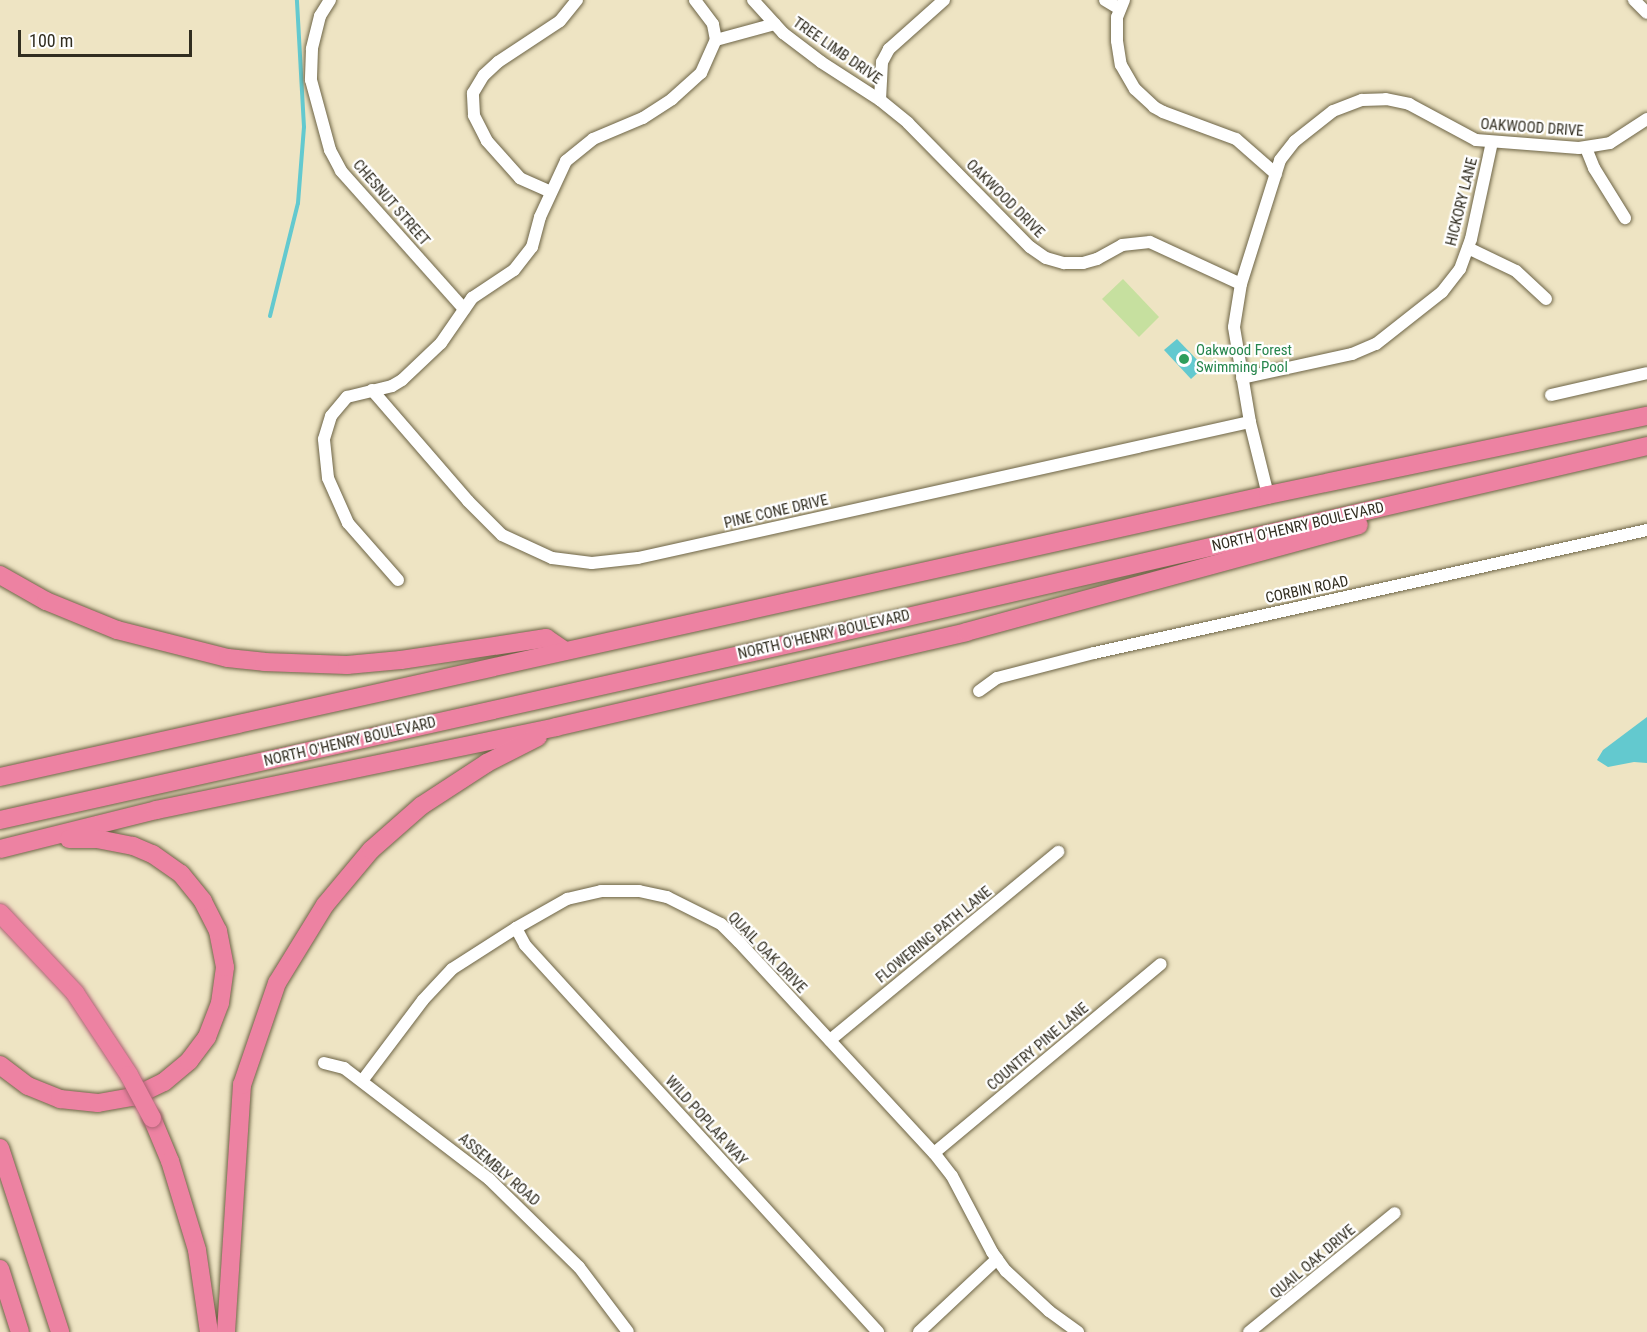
<!DOCTYPE html>
<html>
<head>
<meta charset="utf-8">
<style>
	body { margin:0 }
	#map { position:relative; width:1647px; height:1332px; overflow:hidden; background:#eee4c3; font-family:"Roboto Condensed",sans-serif }
	div>[style] { position:absolute }
	.green>* { inset:0; background:#c6e09f }
	.water>* { inset:0; background:#63c9cf }
	.stream>* { height:4px; margin:-2px; padding:0 2px; transform-origin:2px; border-radius:2px; background:#63c9cf }
	.roads { filter:drop-shadow(0 0 2px #6d6446) drop-shadow(0 0 2px #6d6446) }
	.minor>* { height:12px; margin:-6px; padding:0 6px; transform-origin:6px; border-radius:6px; background:#fff }
	.highway>* { height:18px; margin:-9px; padding:0 9px; transform-origin:9px; border-radius:9px; background:#ed82a2 }
	.bridges { filter:drop-shadow(0 0 2px #ab6474) drop-shadow(0 0 2px #ab6474) }
	.highway-bridge>* { height:18px; margin:-9px; padding:0 9px; transform-origin:9px; border-radius:9px; background:#ed82a2 }
	.dots>* { width:16px; height:16px; translate:-50% -50%; box-sizing:border-box; border:3px solid #fff; border-radius:50% }
	span { translate:-50% -50%; white-space:nowrap; text-align:center; line-height:1.15; -webkit-text-stroke:4.5px #fff; paint-order:stroke }
	.street-label { font-size:15px; color:#312d20 }
	.leisure-label { font-size:15px; color:#27864d }
	.left { translate:0 -50%; text-align:left }
	.scale { position:absolute; left:18px; top:30px; width:174px; height:27px; box-sizing:border-box; border:3px solid #312d20; border-top:0; padding-left:8px; font-size:18px; line-height:21px; white-space:nowrap; color:#312d20; -webkit-text-stroke:4px #fff; paint-order:stroke }
</style>
</head>
<body>
<div id="map">
	<div class="green">
		<i style="clip-path:polygon(1123px 279px,1159px 317px,1139px 337px,1102px 299px)"></i>
	</div>
	<div class="water">
		<i style="clip-path:polygon(1177px 339px,1204px 367px,1191px 379px,1164px 350px)"></i>
		<i style="clip-path:polygon(1647px 717px,1647px 763px,1634px 762px,1608px 767px,1597px 760px,1603px 750px)"></i>
	</div>
	<div class="stream">
		<i style="left:270px;top:316px;width:116px;rotate:-76.1deg"></i>
		<i style="left:298px;top:203px;width:76px;rotate:-85.5deg"></i>
		<i style="left:304px;top:127px;width:127px;rotate:-93.2deg"></i>
	</div>
	<div class="roads">
		<div class="minor">
			<i style="left:330px;top:0;width:19px;rotate:122deg"></i>
			<i style="left:320px;top:16px;width:34px;rotate:104deg"></i>
			<i style="left:312px;top:49px;width:31px;rotate:92deg"></i>
			<i style="left:311px;top:80px;width:73px;rotate:74.8deg"></i>
			<i style="left:330px;top:150px;width:24px;rotate:62deg"></i>
			<i style="left:341px;top:171px;width:185px;rotate:48.3deg"></i>
			<i style="left:753px;top:0;width:45px;rotate:47.7deg"></i>
			<i style="left:783px;top:33px;width:48px;rotate:37.3deg"></i>
			<i style="left:821px;top:62px;width:70px;rotate:32.8deg"></i>
			<i style="left:944px;top:0;width:74px;rotate:138.3deg"></i>
			<i style="left:889px;top:49px;width:15px;rotate:118deg"></i>
			<i style="left:882px;top:62px;width:38px;rotate:93deg"></i>
			<i style="left:880px;top:100px;width:36px;rotate:39deg"></i>
			<i style="left:908px;top:123px;width:174px;rotate:45.5deg"></i>
			<i style="left:1030px;top:247px;width:19px;rotate:35deg"></i>
			<i style="left:1046px;top:258px;width:19px;rotate:16deg"></i>
			<i style="left:1064px;top:263px;width:19px"></i>
			<i style="left:1083px;top:263px;width:15px;rotate:-16deg"></i>
			<i style="left:1097px;top:259px;width:29px;rotate:-29deg"></i>
			<i style="left:1122px;top:245px;width:28px;rotate:-6deg"></i>
			<i style="left:1150px;top:242px;width:100px;rotate:24.8deg"></i>
			<i style="left:1105px;top:0;width:17px;rotate:31deg"></i>
			<i style="left:1124px;top:0;width:18px;rotate:112deg"></i>
			<i style="left:1117px;top:17px;width:24px;rotate:90deg"></i>
			<i style="left:1117px;top:41px;width:24px;rotate:81deg"></i>
			<i style="left:1121px;top:65px;width:28px;rotate:60deg"></i>
			<i style="left:1135px;top:89px;width:26px;rotate:43deg"></i>
			<i style="left:1154px;top:107px;width:10px;rotate:29deg"></i>
			<i style="left:1163px;top:112px;width:78px;rotate:20.3deg"></i>
			<i style="left:1236px;top:139px;width:53px;rotate:41.2deg"></i>
			<i style="left:1634px;top:0;width:18px;rotate:45deg"></i>
			<i style="left:716px;top:40px;width:61px;rotate:-15.2deg"></i>
			<i style="left:1586px;top:148px;width:22px;rotate:68deg"></i>
			<i style="left:1594px;top:168px;width:59px;rotate:58.2deg"></i>
			<i style="left:551px;top:192px;width:34px;rotate:-156deg"></i>
			<i style="left:520px;top:178px;width:50px;rotate:-131.7deg"></i>
			<i style="left:487px;top:141px;width:29px;rotate:-117deg"></i>
			<i style="left:474px;top:115px;width:22px;rotate:-93deg"></i>
			<i style="left:473px;top:93px;width:21px;rotate:-59deg"></i>
			<i style="left:484px;top:75px;width:19px;rotate:-43deg"></i>
			<i style="left:498px;top:62px;width:74px;rotate:-33.5deg"></i>
			<i style="left:560px;top:21px;width:27px;rotate:-51deg"></i>
			<i style="left:1468px;top:248px;width:53px;rotate:25.6deg"></i>
			<i style="left:1516px;top:271px;width:41px;rotate:43deg"></i>
			<i style="left:1242px;top:378px;width:113px;rotate:-12.3deg"></i>
			<i style="left:1352px;top:354px;width:26px;rotate:-23deg"></i>
			<i style="left:1376px;top:344px;width:84px;rotate:-38.2deg"></i>
			<i style="left:1442px;top:292px;width:29px;rotate:-52deg"></i>
			<i style="left:1460px;top:269px;width:32px;rotate:-70deg"></i>
			<i style="left:1471px;top:239px;width:99px;rotate:-77.8deg"></i>
			<i style="left:372px;top:390px;width:147px;rotate:49.1deg"></i>
			<i style="left:468px;top:501px;width:48px;rotate:45deg"></i>
			<i style="left:502px;top:535px;width:55px;rotate:24.7deg"></i>
			<i style="left:552px;top:558px;width:40px;rotate:7.1deg"></i>
			<i style="left:592px;top:563px;width:46px;rotate:-6.2deg"></i>
			<i style="left:638px;top:558px;width:627px;rotate:-12.53deg"></i>
			<i style="left:1551px;top:395px;width:98px;rotate:-12.9deg"></i>
			<i style="left:1268px;top:495px;width:75px;rotate:-103.9deg"></i>
			<i style="left:1250px;top:422px;width:96px;rotate:-99.6deg"></i>
			<i style="left:1234px;top:327px;width:44px;rotate:-80.8deg"></i>
			<i style="left:1241px;top:284px;width:130px;rotate:-72.5deg"></i>
			<i style="left:1280px;top:160px;width:24px;rotate:-52deg"></i>
			<i style="left:1295px;top:141px;width:48px;rotate:-38.3deg"></i>
			<i style="left:1333px;top:111px;width:31px;rotate:-21deg"></i>
			<i style="left:1362px;top:100px;width:24px;rotate:-2deg"></i>
			<i style="left:1386px;top:99px;width:24px;rotate:12deg"></i>
			<i style="left:1409px;top:104px;width:76px;rotate:28.2deg"></i>
			<i style="left:1476px;top:140px;width:103px;rotate:4.4deg"></i>
			<i style="left:1579px;top:148px;width:31px;rotate:-9deg"></i>
			<i style="left:1610px;top:143px;width:44px;rotate:-33deg"></i>
			<i style="left:398px;top:580px;width:76px;rotate:-131.3deg"></i>
			<i style="left:348px;top:523px;width:49px;rotate:-114deg"></i>
			<i style="left:328px;top:478px;width:39px;rotate:-96deg"></i>
			<i style="left:324px;top:439px;width:24px;rotate:-73deg"></i>
			<i style="left:331px;top:416px;width:25px;rotate:-50deg"></i>
			<i style="left:347px;top:397px;width:46px;rotate:-13.7deg"></i>
			<i style="left:392px;top:386px;width:12px;rotate:-31deg"></i>
			<i style="left:402px;top:380px;width:54px;rotate:-43.5deg"></i>
			<i style="left:441px;top:343px;width:55px;rotate:-55.4deg"></i>
			<i style="left:472px;top:298px;width:50px;rotate:-33.7deg"></i>
			<i style="left:514px;top:270px;width:29px;rotate:-52deg"></i>
			<i style="left:532px;top:247px;width:31px;rotate:-75deg"></i>
			<i style="left:540px;top:217px;width:62px;rotate:-65.1deg"></i>
			<i style="left:566px;top:161px;width:35px;rotate:-39deg"></i>
			<i style="left:593px;top:139px;width:54px;rotate:-22.8deg"></i>
			<i style="left:643px;top:118px;width:35px;rotate:-33deg"></i>
			<i style="left:672px;top:99px;width:39px;rotate:-42deg"></i>
			<i style="left:701px;top:73px;width:36px;rotate:-66deg"></i>
			<i style="left:716px;top:40px;width:16px;rotate:-101deg"></i>
			<i style="left:713px;top:24px;width:30px;rotate:-127deg"></i>
			<i style="left:979px;top:691px;width:22px;rotate:-36deg"></i>
			<i style="left:997px;top:678px;width:100px;rotate:-14.5deg"></i>
			<i style="left:1094px;top:653px;width:567px;rotate:-12.54deg"></i>
			<i style="left:516px;top:928px;width:19px;rotate:62deg"></i>
			<i style="left:525px;top:945px;width:524px;rotate:47.63deg"></i>
			<i style="left:830px;top:1040px;width:296px;rotate:-39.5deg"></i>
			<i style="left:324px;top:1063px;width:21px;rotate:14deg"></i>
			<i style="left:344px;top:1068px;width:183px;rotate:37.4deg"></i>
			<i style="left:489px;top:1179px;width:126px;rotate:44.4deg"></i>
			<i style="left:579px;top:1267px;width:81px;rotate:53deg"></i>
			<i style="left:362px;top:1081px;width:101px;rotate:-53deg"></i>
			<i style="left:423px;top:1000px;width:42px;rotate:-46.9deg"></i>
			<i style="left:452px;top:969px;width:76px;rotate:-32.6deg"></i>
			<i style="left:516px;top:928px;width:59px;rotate:-29.6deg"></i>
			<i style="left:567px;top:899px;width:35px;rotate:-13deg"></i>
			<i style="left:601px;top:891px;width:38px"></i>
			<i style="left:639px;top:891px;width:29px;rotate:12deg"></i>
			<i style="left:667px;top:897px;width:60px;rotate:26.6deg"></i>
			<i style="left:721px;top:924px;width:25px;rotate:45deg"></i>
			<i style="left:739px;top:942px;width:287px;rotate:47.3deg"></i>
			<i style="left:934px;top:1153px;width:29px;rotate:52deg"></i>
			<i style="left:952px;top:1176px;width:86px;rotate:62.2deg"></i>
			<i style="left:992px;top:1252px;width:24px;rotate:54deg"></i>
			<i style="left:1006px;top:1271px;width:59px;rotate:42.9deg"></i>
			<i style="left:1049px;top:1311px;width:36px;rotate:36deg"></i>
			<i style="left:934px;top:1153px;width:295px;rotate:-39.8deg"></i>
			<i style="left:919px;top:1332px;width:107px;rotate:-43.1deg"></i>
			<i style="left:1249px;top:1332px;width:188px;rotate:-39.2deg"></i>
		</div>
		<div class="highway">
			<i style="left:0;top:575px;width:53px;rotate:29.5deg"></i>
			<i style="left:46px;top:601px;width:77px;rotate:22.2deg"></i>
			<i style="left:117px;top:630px;width:114px;rotate:14.2deg"></i>
			<i style="left:228px;top:658px;width:36px;rotate:6deg"></i>
			<i style="left:264px;top:662px;width:83px;rotate:2.1deg"></i>
			<i style="left:347px;top:665px;width:54px;rotate:-5.3deg"></i>
			<i style="left:401px;top:660px;width:147px;rotate:-8.6deg"></i>
			<i style="left:546px;top:638px;width:23px;rotate:34deg"></i>
			<i style="left:0;top:777px;width:1299px;rotate:-12.54deg"></i>
			<i style="left:1268px;top:495px;width:387px;rotate:-11.8deg"></i>
			<i style="left:0;top:820px;width:845px;rotate:-12.57deg"></i>
			<i style="left:825px;top:636px;width:844px;rotate:-13.01deg"></i>
			<i style="left:0;top:849px;width:161px;rotate:-14deg"></i>
			<i style="left:156px;top:810px;width:409px;rotate:-11.7deg"></i>
			<i style="left:556px;top:727px;width:421px;rotate:-13deg"></i>
			<i style="left:966px;top:632px;width:407px;rotate:-15.2deg"></i>
			<i style="left:0;top:1065px;width:35px;rotate:37deg"></i>
			<i style="left:28px;top:1086px;width:35px;rotate:22deg"></i>
			<i style="left:60px;top:1099px;width:38px;rotate:6deg"></i>
			<i style="left:98px;top:1103px;width:36px;rotate:-10deg"></i>
			<i style="left:133px;top:1097px;width:34px;rotate:-26deg"></i>
			<i style="left:164px;top:1082px;width:33px;rotate:-40deg"></i>
			<i style="left:189px;top:1061px;width:30px;rotate:-53deg"></i>
			<i style="left:207px;top:1037px;width:36px;rotate:-69deg"></i>
			<i style="left:220px;top:1003px;width:36px;rotate:-82deg"></i>
			<i style="left:225px;top:967px;width:37px;rotate:-101deg"></i>
			<i style="left:218px;top:931px;width:34px;rotate:-117deg"></i>
			<i style="left:203px;top:901px;width:35px;rotate:-129deg"></i>
			<i style="left:181px;top:874px;width:35px;rotate:-145deg"></i>
			<i style="left:152px;top:854px;width:21px;rotate:-157deg"></i>
			<i style="left:133px;top:846px;width:37px;rotate:-169deg"></i>
			<i style="left:97px;top:839px;width:28px;rotate:180deg"></i>
			<i style="left:152px;top:1118px;width:47px;rotate:67.3deg"></i>
			<i style="left:170px;top:1161px;width:93px;rotate:73.1deg"></i>
			<i style="left:197px;top:1250px;width:83px;rotate:81.7deg"></i>
			<i style="left:0;top:1148px;width:194px;rotate:71.9deg"></i>
			<i style="left:0;top:1269px;width:66px;rotate:72.4deg"></i>
			<i style="left:226px;top:1332px;width:248px;rotate:-86.3deg"></i>
			<i style="left:242px;top:1085px;width:108px;rotate:-71.1deg"></i>
			<i style="left:277px;top:983px;width:92px;rotate:-58.4deg"></i>
			<i style="left:325px;top:905px;width:72px;rotate:-50.1deg"></i>
			<i style="left:371px;top:850px;width:67px;rotate:-41.3deg"></i>
			<i style="left:421px;top:806px;width:79px;rotate:-33.1deg"></i>
			<i style="left:487px;top:763px;width:57px;rotate:-27deg"></i>
		</div>
	</div>
	<div class="bridges">
		<div class="highway-bridge">
			<i style="left:0;top:913px;width:110px;rotate:46.8deg"></i>
			<i style="left:75px;top:993px;width:98px;rotate:56.6deg"></i>
			<i style="left:129px;top:1075px;width:49px;rotate:61.9deg"></i>
		</div>
	</div>
	<div class="dots">
		<i style="left:1184px;top:359px;background:#2e9e5b"></i>
	</div>
	<div class="street-label">
		<span style="left:837px;top:51px;rotate:35deg">TREE LIMB DRIVE</span>
		<span style="left:1532px;top:128px;rotate:4deg">OAKWOOD DRIVE</span>
		<span style="left:1005px;top:199px;rotate:45deg">OAKWOOD DRIVE</span>
		<span style="left:1462px;top:202px;rotate:-76deg">HICKORY LANE</span>
		<span style="left:391px;top:203px;rotate:49deg">CHESNUT STREET</span>
		<span style="left:776px;top:512px;rotate:-13deg">PINE CONE DRIVE</span>
		<span style="left:1298px;top:527px;rotate:-13deg">NORTH O'HENRY BOULEVARD</span>
		<span style="left:1307px;top:590px;rotate:-12deg">CORBIN ROAD</span>
		<span style="left:824px;top:635px;rotate:-13deg">NORTH O'HENRY BOULEVARD</span>
		<span style="left:350px;top:742px;rotate:-13deg">NORTH O'HENRY BOULEVARD</span>
		<span style="left:934px;top:935px;rotate:-39deg">FLOWERING PATH LANE</span>
		<span style="left:767px;top:953px;rotate:46deg">QUAIL OAK DRIVE</span>
		<span style="left:1038px;top:1047px;rotate:-40deg">COUNTRY PINE LANE</span>
		<span style="left:706px;top:1121px;rotate:48deg">WILD POPLAR WAY</span>
		<span style="left:499px;top:1170px;rotate:41deg">ASSEMBLY ROAD</span>
		<span style="left:1313px;top:1262px;rotate:-40deg">QUAIL OAK DRIVE</span>
	</div>
	<div class="leisure-label">
		<span class="left" style="left:1196px;top:359px">Oakwood Forest<br>Swimming Pool</span>
	</div>
	<div class="scale">100 m</div>
</div>
</body>
</html>
